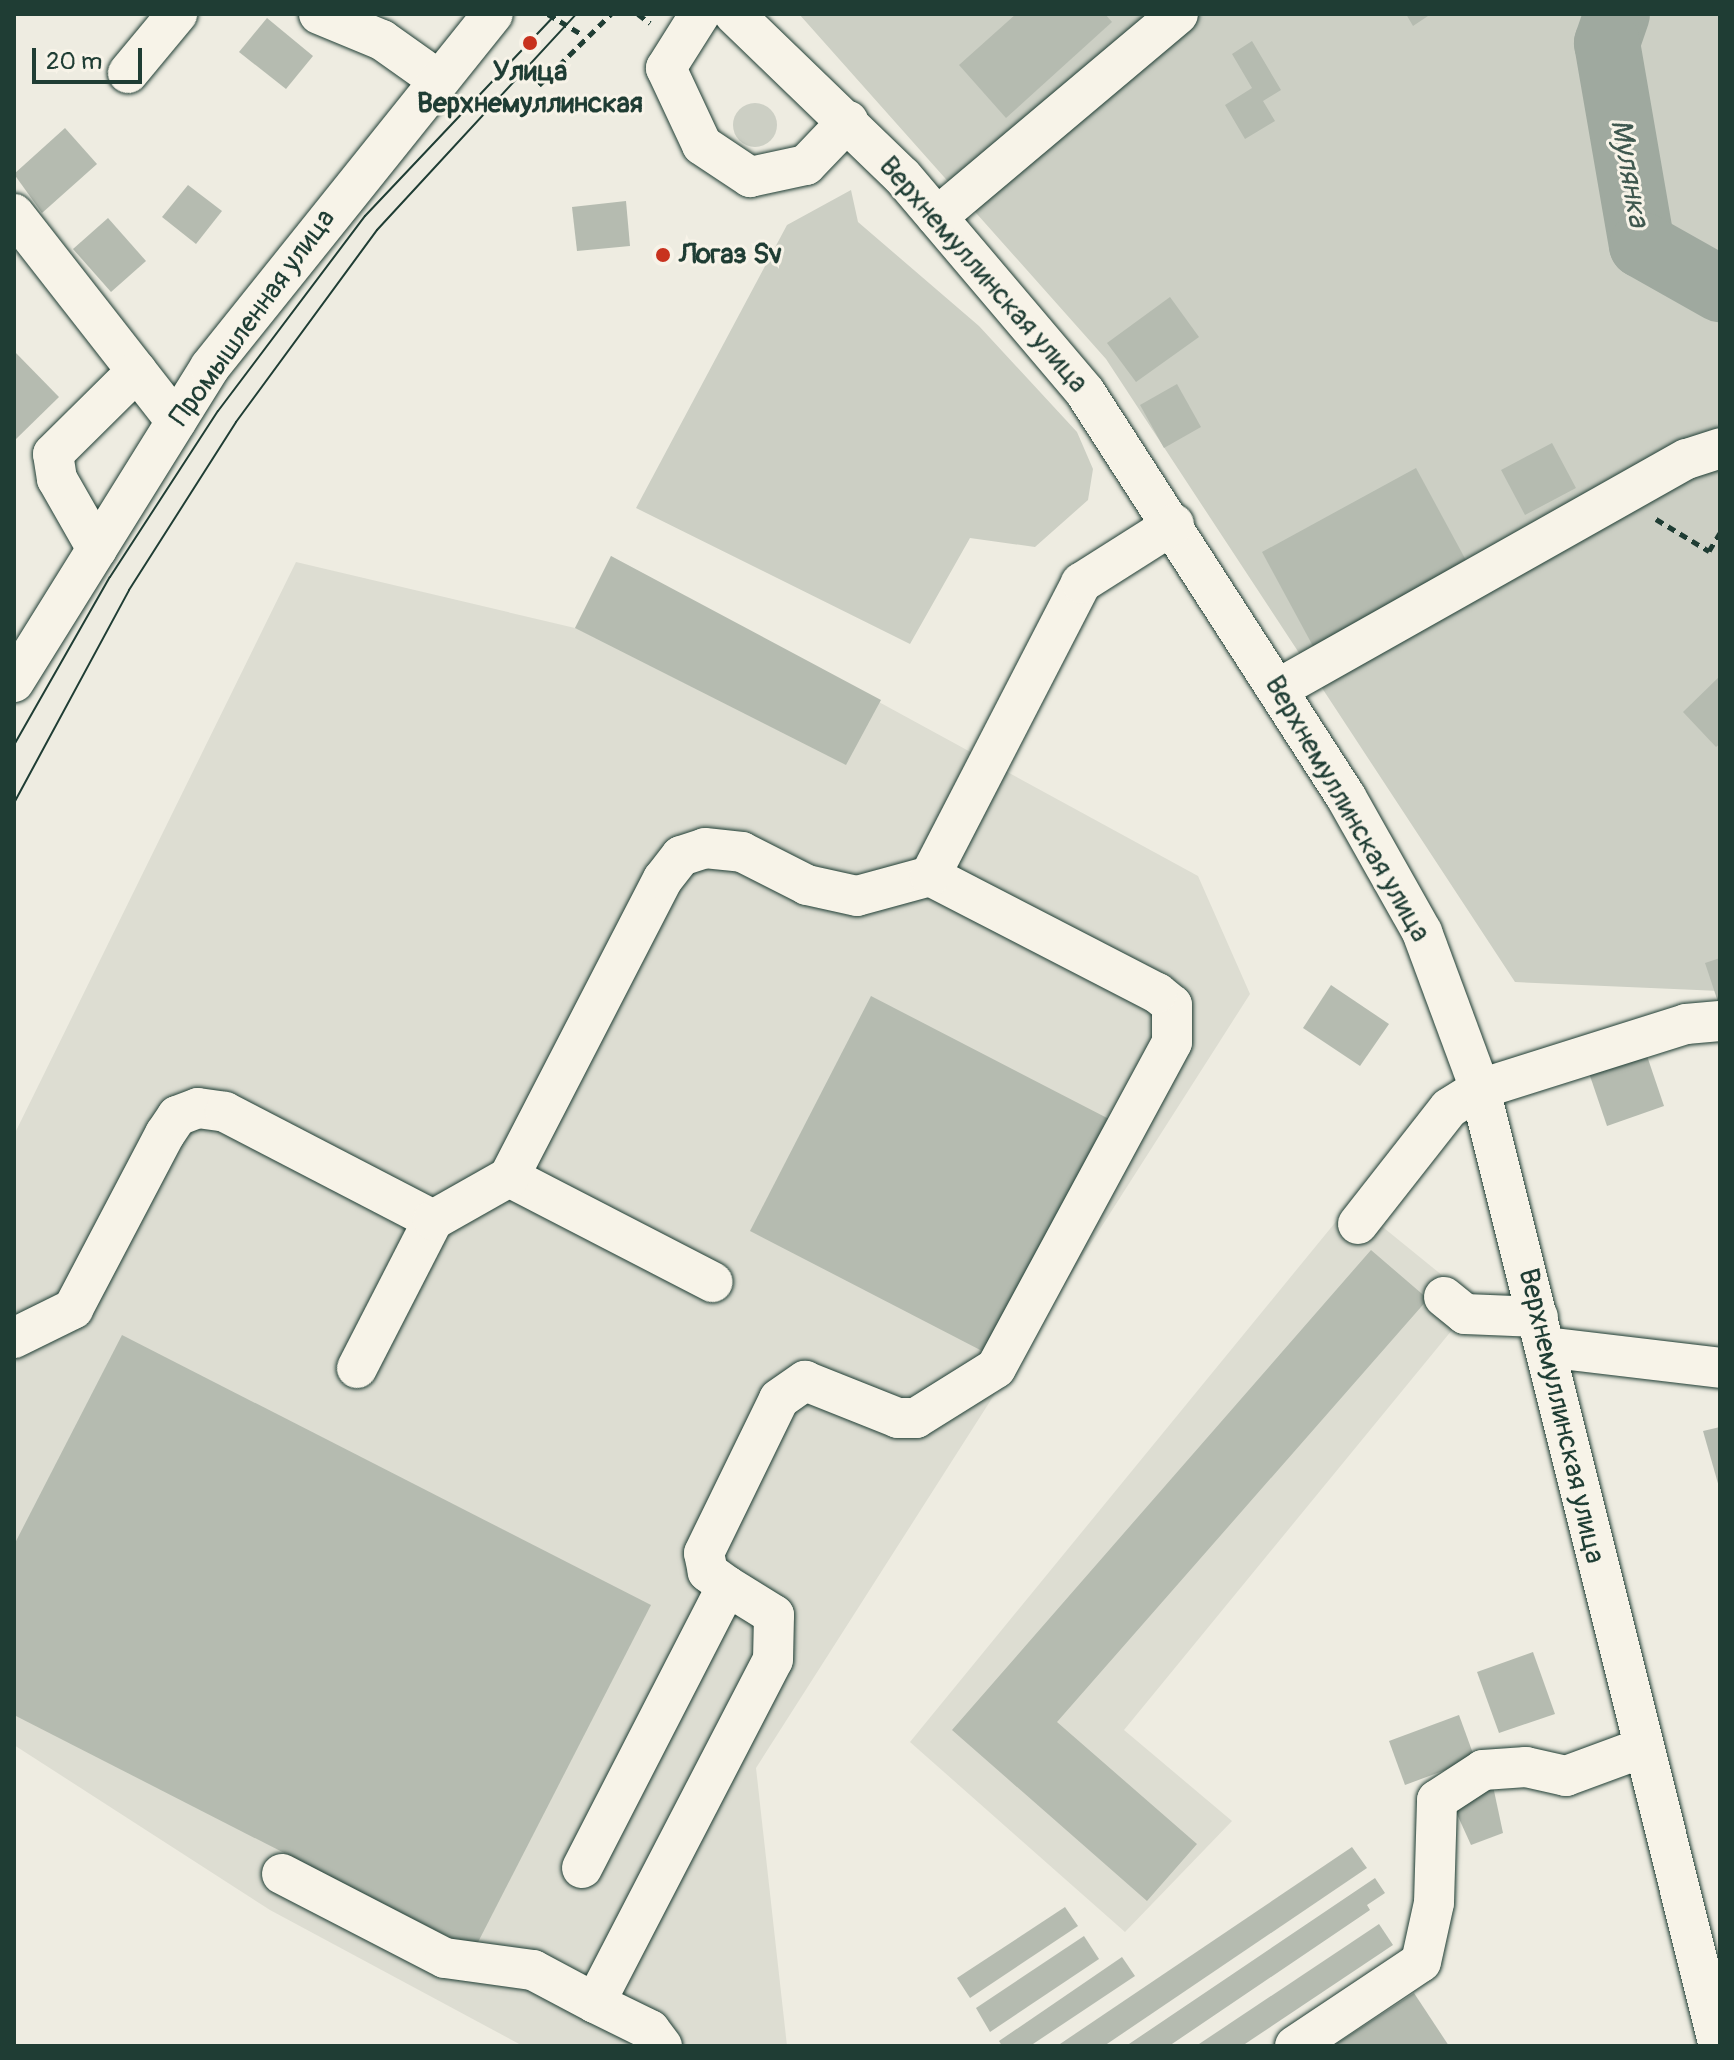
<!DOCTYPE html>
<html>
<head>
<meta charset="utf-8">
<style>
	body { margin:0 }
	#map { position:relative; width:1734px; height:2060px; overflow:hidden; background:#eeece1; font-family:Pangolin,sans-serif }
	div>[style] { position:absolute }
	.built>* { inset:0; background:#ddddd2 }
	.green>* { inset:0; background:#cccfc4 }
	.round { border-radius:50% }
	.river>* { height:66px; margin:-33px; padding:0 33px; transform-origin:33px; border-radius:33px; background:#9fa99f }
	.building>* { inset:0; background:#b5bbb0 }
	.path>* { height:5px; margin-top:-2.5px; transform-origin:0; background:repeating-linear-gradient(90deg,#1f3d34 0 8px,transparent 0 14px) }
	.roads { filter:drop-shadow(0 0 2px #1f3d34) drop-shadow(0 0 2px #1f3d34) }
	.minor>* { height:40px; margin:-20px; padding:0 20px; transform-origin:20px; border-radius:20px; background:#f7f3e8 }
	.tram>* { height:2px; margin:-1px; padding:0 1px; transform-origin:1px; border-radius:1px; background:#1f3d34 }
	.dots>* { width:22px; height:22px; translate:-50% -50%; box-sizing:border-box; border:4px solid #f7f3e8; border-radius:50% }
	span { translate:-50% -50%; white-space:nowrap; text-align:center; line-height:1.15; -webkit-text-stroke:6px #f7f3e8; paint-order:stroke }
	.poi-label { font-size:28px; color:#1f3d34; font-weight:700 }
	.left { translate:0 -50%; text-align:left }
	.street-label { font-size:28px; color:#1f3d34 }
	.water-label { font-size:30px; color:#3f584f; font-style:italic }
	.frame { position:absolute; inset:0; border:16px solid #1f3d34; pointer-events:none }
	.scale { position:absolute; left:32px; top:48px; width:110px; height:36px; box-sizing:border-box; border:4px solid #1f3d34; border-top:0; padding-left:10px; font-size:24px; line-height:28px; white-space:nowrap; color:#1f3d34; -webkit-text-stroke:6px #f7f3e8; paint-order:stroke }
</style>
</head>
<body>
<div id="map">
	<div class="built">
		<i style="clip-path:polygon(611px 556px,1198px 876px,1250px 994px,756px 1768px,787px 2046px,523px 2046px,270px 1910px,14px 1745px,14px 1135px,296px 562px,575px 628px)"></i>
		<i style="clip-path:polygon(1352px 1202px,1475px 1302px,1124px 1730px,1232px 1821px,1125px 1932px,910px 1742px)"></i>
	</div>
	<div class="green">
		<i style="clip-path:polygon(799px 14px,1720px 14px,1720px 991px,1515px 982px,1106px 359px)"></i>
		<i class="round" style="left:733px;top:103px;width:44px;height:44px"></i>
		<i style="clip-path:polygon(851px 190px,858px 222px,979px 326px,1077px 432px,1093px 469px,1088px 500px,1035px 547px,970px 538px,910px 644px,636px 508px,787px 225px)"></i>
	</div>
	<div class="river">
		<i style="left:1617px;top:14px;width:31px;rotate:109deg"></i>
		<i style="left:1607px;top:43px;width:205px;rotate:80.2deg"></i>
		<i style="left:1642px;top:245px;width:90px;rotate:29.4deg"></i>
	</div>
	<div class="building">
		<i style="clip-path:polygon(1016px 14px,1105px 14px,1112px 22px,1006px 118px,959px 65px)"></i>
		<i style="clip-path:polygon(1406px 14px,1431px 14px,1413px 26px)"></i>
		<i style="clip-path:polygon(267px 18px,313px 56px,286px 89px,239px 52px)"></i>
		<i style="clip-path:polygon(1252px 41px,1281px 90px,1263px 101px,1275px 121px,1245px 139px,1225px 105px,1252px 88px,1232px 54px)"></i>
		<i style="clip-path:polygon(65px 128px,97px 164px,42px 213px,14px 174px)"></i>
		<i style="clip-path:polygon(188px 185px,222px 211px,196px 244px,162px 217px)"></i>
		<i style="clip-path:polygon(626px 201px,630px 246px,577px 251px,572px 207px)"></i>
		<i style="clip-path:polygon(108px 218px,146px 261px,111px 292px,73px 249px)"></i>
		<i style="clip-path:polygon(1170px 297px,1199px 337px,1136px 382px,1107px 343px)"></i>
		<i style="clip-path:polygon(14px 351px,59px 397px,14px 441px)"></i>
		<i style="clip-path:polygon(1177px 384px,1201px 427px,1164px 448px,1140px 405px)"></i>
		<i style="clip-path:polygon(1552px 443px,1576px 488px,1525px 515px,1501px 470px)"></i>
		<i style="clip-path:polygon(1416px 468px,1468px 564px,1314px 648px,1262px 552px)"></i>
		<i style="clip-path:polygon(611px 556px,881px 700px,846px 765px,575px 628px)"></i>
		<i style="clip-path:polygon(1720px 676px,1720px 744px,1716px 747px,1683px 712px)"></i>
		<i style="clip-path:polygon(1720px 958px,1720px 1004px,1719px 1005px,1705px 963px)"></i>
		<i style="clip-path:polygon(1331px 985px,1389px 1024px,1360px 1066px,1303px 1028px)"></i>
		<i style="clip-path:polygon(871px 996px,1109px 1119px,988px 1354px,750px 1231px)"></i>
		<i style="clip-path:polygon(1645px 1050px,1664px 1106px,1607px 1126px,1588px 1070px)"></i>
		<i style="clip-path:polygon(1371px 1250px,1428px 1299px,1057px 1722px,1197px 1844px,1147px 1901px,952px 1730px)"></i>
		<i style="clip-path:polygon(122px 1335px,651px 1605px,474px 1950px,14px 1715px,14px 1545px)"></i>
		<i style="clip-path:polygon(1720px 1427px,1720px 1487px,1719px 1487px,1703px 1431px)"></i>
		<i style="clip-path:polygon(1533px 1652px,1555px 1714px,1499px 1733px,1477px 1672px)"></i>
		<i style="clip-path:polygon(1459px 1715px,1475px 1759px,1405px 1785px,1389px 1741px)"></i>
		<i style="clip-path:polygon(1493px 1786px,1503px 1833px,1471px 1845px,1451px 1801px)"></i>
		<i style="clip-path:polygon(1352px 1847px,1367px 1868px,1104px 2046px,1057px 2046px)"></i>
		<i style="clip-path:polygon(1375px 1878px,1385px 1893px,1367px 1905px,1370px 1910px,1169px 2046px,1126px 2046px)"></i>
		<i style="clip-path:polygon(1065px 1907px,1078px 1926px,970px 1998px,957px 1978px)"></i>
		<i style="clip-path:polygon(1379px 1924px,1393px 1945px,1242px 2046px,1196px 2046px)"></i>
		<i style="clip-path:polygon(1084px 1936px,1099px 1959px,990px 2032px,976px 2008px)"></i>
		<i style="clip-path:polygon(1122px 1957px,1135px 1976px,1030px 2046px,1002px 2046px,999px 2041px)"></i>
		<i style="clip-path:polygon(1414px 1993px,1449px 2046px,1333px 2046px)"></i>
	</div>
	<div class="path">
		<i style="left:548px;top:14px;width:41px;rotate:31deg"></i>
		<i style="left:638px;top:14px;width:15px;rotate:37deg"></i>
		<i style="left:539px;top:85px;width:101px;rotate:-44.6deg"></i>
		<i style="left:1656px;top:519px;width:62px;rotate:31.1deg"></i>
		<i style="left:1709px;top:551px;width:21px;rotate:-59deg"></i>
	</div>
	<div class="roads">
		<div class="minor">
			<i style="left:319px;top:14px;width:68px;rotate:22.4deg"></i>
			<i style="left:382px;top:40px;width:67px;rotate:35.3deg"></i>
			<i style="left:700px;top:14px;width:64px;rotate:122.2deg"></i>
			<i style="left:666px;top:68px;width:85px;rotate:64.9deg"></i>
			<i style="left:702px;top:145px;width:58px;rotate:33.7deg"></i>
			<i style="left:750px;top:177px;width:57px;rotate:-12.1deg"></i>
			<i style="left:806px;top:165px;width:61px;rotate:-46.3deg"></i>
			<i style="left:734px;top:14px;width:233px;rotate:44deg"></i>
			<i style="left:902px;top:176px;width:283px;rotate:49.7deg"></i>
			<i style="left:1085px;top:392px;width:482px;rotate:57.2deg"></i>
			<i style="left:1346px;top:797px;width:155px;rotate:60.6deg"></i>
			<i style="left:1422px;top:932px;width:167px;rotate:69.7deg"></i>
			<i style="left:1480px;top:1089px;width:986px;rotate:75.98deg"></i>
			<i style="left:128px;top:73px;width:77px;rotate:-50.3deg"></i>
			<i style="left:14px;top:214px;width:263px;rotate:52deg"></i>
			<i style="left:937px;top:217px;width:315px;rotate:-40.1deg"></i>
			<i style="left:97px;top:549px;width:81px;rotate:-119.7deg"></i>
			<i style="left:57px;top:479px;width:25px;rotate:-99deg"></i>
			<i style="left:53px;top:454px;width:118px;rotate:-44.7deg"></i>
			<i style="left:14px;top:682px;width:371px;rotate:-58.1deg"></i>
			<i style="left:210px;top:367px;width:452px;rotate:-51.3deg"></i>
			<i style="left:1278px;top:689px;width:469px;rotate:-29.4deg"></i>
			<i style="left:1687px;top:459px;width:35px;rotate:-18deg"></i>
			<i style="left:509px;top:1177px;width:229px;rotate:27.3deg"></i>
			<i style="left:1358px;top:1224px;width:147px;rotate:-51.9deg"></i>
			<i style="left:1449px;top:1108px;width:36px;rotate:-32deg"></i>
			<i style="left:1480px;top:1089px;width:216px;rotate:-17.5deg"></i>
			<i style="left:1686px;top:1024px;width:34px;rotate:-5deg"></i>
			<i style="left:1444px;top:1297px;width:27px;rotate:39deg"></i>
			<i style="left:1465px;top:1314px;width:73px;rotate:2.4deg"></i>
			<i style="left:14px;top:1338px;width:66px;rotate:-26.2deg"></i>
			<i style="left:73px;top:1309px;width:198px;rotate:-62.3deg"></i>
			<i style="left:165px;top:1134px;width:22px;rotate:-56deg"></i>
			<i style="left:177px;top:1116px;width:22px;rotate:-21deg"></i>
			<i style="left:198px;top:1108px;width:27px;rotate:8deg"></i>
			<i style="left:225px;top:1112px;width:234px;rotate:27.4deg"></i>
			<i style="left:1545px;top:1347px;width:176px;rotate:6.8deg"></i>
			<i style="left:357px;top:1368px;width:166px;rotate:-62.8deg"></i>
			<i style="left:433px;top:1220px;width:87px;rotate:-29.5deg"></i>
			<i style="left:509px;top:1177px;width:335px;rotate:-62.7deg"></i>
			<i style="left:663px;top:879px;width:29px;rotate:-52deg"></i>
			<i style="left:681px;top:856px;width:25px;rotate:-18deg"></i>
			<i style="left:705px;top:848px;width:37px;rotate:6deg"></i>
			<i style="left:742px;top:852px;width:73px;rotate:26.9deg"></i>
			<i style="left:807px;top:885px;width:51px;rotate:12.4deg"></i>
			<i style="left:857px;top:896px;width:76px;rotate:-15.3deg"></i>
			<i style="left:582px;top:1868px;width:317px;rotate:-62.8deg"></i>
			<i style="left:727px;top:1586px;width:24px;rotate:-144deg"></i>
			<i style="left:708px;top:1572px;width:19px;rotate:-102deg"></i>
			<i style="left:704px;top:1553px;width:171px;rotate:-64deg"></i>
			<i style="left:779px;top:1399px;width:32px;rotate:-35deg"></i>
			<i style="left:805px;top:1381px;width:100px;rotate:21.7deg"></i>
			<i style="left:898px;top:1418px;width:18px"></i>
			<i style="left:916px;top:1418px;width:94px;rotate:-32deg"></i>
			<i style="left:996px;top:1368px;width:370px;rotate:-61.6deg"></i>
			<i style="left:1172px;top:1042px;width:37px;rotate:-90deg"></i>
			<i style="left:1172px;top:1005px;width:19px;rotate:-141deg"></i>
			<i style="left:1157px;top:993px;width:255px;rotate:-152.7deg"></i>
			<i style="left:930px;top:876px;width:330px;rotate:-62.7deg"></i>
			<i style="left:1081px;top:583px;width:110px;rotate:-32.4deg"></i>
			<i style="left:282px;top:1874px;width:183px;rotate:27.3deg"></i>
			<i style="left:445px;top:1958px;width:89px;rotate:7.8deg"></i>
			<i style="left:533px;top:1970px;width:70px;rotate:28deg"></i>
			<i style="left:662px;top:2046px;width:20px;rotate:-127deg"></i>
			<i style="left:650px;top:2030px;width:61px;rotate:-153.9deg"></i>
			<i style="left:595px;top:2003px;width:386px;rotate:-62.6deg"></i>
			<i style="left:773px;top:1660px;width:45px;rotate:-88.7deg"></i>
			<i style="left:774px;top:1615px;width:55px;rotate:-148.3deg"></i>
			<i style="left:1295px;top:2046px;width:151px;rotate:-33.7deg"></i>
			<i style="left:1421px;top:1962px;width:60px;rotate:-77.6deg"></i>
			<i style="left:1434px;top:1903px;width:103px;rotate:-88.3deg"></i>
			<i style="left:1437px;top:1800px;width:55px;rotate:-33.1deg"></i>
			<i style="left:1483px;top:1770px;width:43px;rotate:-4deg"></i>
			<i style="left:1526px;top:1767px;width:41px;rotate:12.7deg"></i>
			<i style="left:1566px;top:1776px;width:78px;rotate:-20.3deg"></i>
		</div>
	</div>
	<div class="tram">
		<i style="left:14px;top:745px;width:193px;rotate:-60.3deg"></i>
		<i style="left:110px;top:577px;width:198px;rotate:-57deg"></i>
		<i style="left:218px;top:411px;width:244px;rotate:-53deg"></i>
		<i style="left:365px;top:216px;width:278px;rotate:-46.6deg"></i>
		<i style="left:14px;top:803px;width:242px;rotate:-61.6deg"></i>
		<i style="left:129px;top:590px;width:199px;rotate:-57.5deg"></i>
		<i style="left:236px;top:422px;width:238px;rotate:-53.7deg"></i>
		<i style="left:377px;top:230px;width:294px;rotate:-47.3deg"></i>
	</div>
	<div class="dots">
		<i style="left:530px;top:43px;background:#c8321e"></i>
		<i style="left:663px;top:255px;background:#c8321e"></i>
	</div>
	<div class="poi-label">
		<span style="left:530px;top:88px">Улица<br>Верхнемуллинская</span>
		<span class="left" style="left:679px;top:255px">Логаз Sv</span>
	</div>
	<div class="street-label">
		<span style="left:983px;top:275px;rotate:49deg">Верхнемуллинская улица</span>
		<span style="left:253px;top:318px;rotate:-54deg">Промышленная улица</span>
		<span style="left:1347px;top:809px;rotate:60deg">Верхнемуллинская улица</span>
		<span style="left:1561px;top:1416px;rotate:77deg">Верхнемуллинская улица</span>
	</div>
	<div class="water-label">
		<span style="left:1629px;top:173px;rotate:80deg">Мулянка</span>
	</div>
	<div class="frame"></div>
	<div class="scale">20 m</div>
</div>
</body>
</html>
